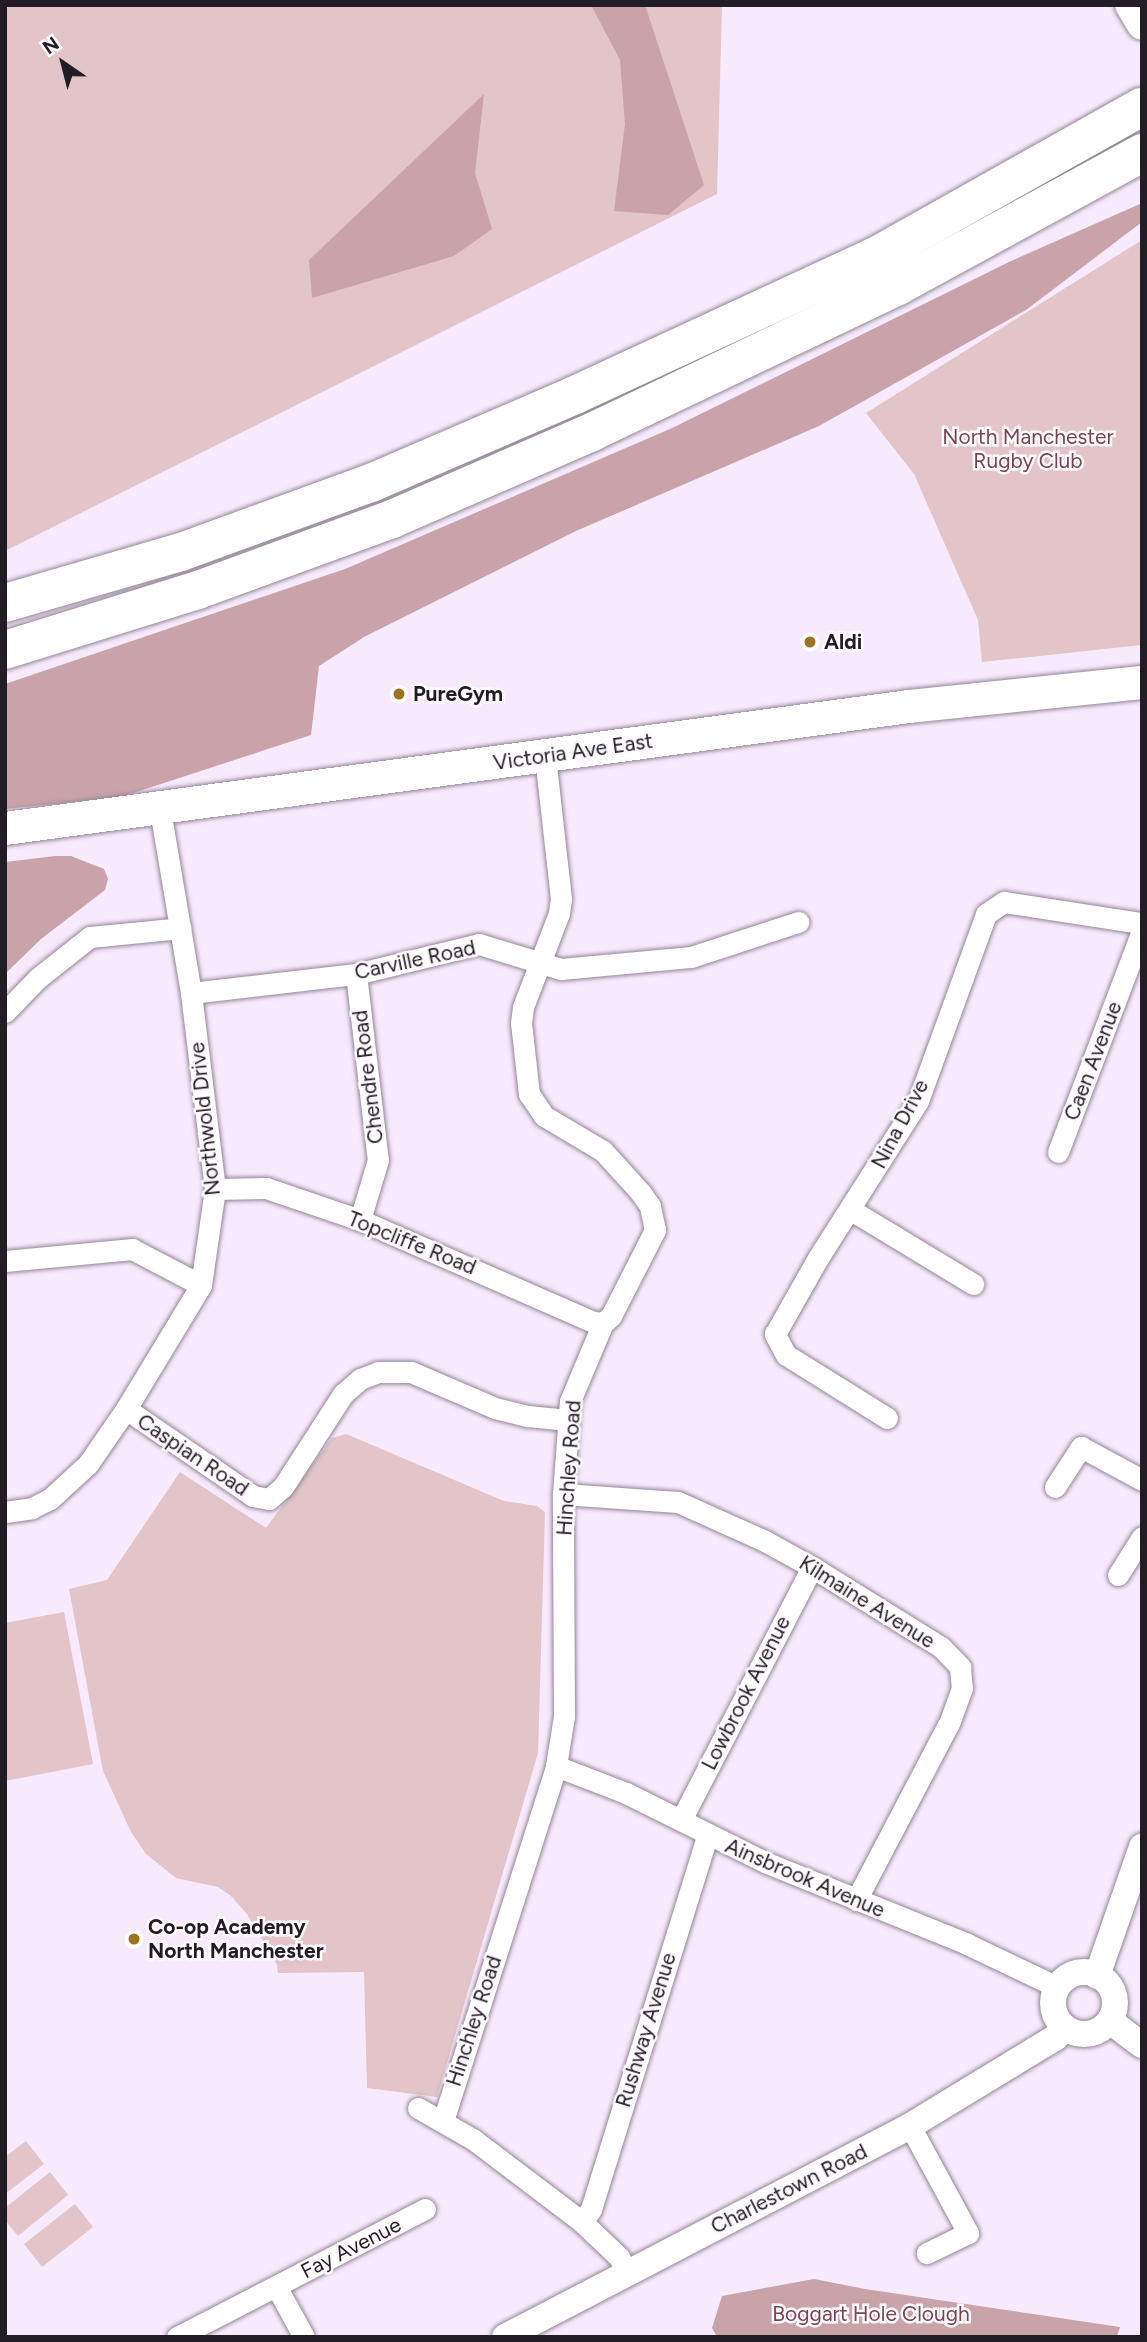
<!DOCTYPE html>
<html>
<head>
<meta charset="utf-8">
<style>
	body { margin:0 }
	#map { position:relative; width:1147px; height:2342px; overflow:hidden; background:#f7eafc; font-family:Figtree,sans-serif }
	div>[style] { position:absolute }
	.green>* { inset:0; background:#e2c4c9 }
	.forest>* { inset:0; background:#caa2a9 }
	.roads { filter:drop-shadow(0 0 2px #928696) drop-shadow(0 0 2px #928696) }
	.minor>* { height:21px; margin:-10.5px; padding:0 10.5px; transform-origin:10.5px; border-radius:10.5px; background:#fff }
	.tertiary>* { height:26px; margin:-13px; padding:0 13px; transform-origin:13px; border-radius:13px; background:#fff }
	.tertiary>.ring { margin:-13px; padding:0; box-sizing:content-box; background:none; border:26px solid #fff; border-radius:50% }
	.secondary>* { height:30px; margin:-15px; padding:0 15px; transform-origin:15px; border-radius:15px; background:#fff }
	.primary>* { height:33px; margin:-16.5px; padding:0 16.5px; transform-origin:16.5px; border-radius:16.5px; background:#fff }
	.motorway>* { height:38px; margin:-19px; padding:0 19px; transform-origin:19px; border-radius:19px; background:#fff }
	.dots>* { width:19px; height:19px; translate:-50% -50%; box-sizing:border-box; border:4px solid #fefbff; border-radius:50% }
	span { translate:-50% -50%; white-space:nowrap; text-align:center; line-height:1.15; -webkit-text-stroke:5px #fefbff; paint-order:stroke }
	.park-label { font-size:21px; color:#7b434f }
	.poi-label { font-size:21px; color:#221d24; font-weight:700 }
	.left { translate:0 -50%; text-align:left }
	.street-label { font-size:21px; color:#221d24 }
	.frame { position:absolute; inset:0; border:7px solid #221d24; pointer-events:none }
	.north { position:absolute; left:28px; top:28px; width:70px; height:70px; -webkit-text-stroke:5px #fefbff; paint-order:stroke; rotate:325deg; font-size:19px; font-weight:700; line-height:28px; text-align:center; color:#221d24 }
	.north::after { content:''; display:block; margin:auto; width:24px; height:32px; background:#221d24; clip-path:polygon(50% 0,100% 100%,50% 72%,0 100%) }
</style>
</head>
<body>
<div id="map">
	<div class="green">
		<i style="clip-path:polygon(5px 5px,722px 5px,717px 194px,5px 551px)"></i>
		<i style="clip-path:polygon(1142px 240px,1142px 645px,982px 662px,978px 620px,914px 474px,866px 413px)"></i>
		<i style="clip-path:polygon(346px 1434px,504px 1501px,537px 1506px,545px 1512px,538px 1753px,437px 2097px,367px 2088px,364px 1972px,278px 1973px,277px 1965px,247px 1914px,231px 1896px,218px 1887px,176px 1878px,146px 1854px,131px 1832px,103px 1771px,69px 1589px,107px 1580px,180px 1472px,266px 1528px,332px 1438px)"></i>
		<i style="clip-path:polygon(64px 1612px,93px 1764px,5px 1781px,5px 1623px)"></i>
		<i style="clip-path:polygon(26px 2141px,44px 2164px,5px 2194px,5px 2157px)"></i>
		<i style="clip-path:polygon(50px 2172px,68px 2195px,18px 2236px,5px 2220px,5px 2208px)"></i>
		<i style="clip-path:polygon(75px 2204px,93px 2227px,42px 2267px,24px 2244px)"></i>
	</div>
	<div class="forest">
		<i style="clip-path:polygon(591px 5px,645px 5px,704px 185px,668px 215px,614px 211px,625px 124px,620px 60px)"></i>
		<i style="clip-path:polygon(484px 94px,475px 173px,492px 229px,454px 256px,312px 298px,309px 260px)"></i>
		<i style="clip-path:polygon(1142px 203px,1142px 222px,1026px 310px,819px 426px,576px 531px,364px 637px,319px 666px,311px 735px,121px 797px,5px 809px,5px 684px,345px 569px,670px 429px,1011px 261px)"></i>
		<i style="clip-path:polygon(55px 856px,71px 856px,104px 869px,108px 879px,105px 890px,41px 939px,5px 974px,5px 862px)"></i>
		<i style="clip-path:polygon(814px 2279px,865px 2289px,1120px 2327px,1117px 2337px,717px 2337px,712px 2328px,722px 2296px)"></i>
	</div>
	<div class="roads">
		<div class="minor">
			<i style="left:356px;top:974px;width:187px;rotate:83.3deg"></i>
			<i style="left:378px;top:1160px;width:63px;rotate:106.7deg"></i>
			<i style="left:191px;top:993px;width:166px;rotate:-6.6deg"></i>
			<i style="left:356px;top:974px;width:127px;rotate:-13.7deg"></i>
			<i style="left:479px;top:944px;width:86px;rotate:17deg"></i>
			<i style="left:561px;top:969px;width:131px;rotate:-5.3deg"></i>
			<i style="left:691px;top:957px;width:113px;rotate:-18.1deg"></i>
			<i style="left:5px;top:1012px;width:47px;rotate:-45.9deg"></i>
			<i style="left:38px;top:978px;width:66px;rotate:-38.3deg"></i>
			<i style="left:90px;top:937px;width:91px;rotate:-5.6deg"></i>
			<i style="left:1058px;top:1152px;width:236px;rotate:-69.2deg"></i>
			<i style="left:215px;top:1189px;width:51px;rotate:-1.1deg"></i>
			<i style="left:266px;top:1188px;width:99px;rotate:18.8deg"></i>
			<i style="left:360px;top:1220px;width:255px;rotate:23.6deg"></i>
			<i style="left:594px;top:1322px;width:9px;rotate:6deg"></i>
			<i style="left:851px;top:1210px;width:143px;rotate:31.2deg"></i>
			<i style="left:5px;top:1261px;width:128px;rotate:-5.4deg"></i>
			<i style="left:132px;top:1249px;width:78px;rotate:27.6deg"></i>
			<i style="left:126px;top:1409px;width:154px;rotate:34.4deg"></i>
			<i style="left:253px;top:1496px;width:16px;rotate:11deg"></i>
			<i style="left:269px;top:1499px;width:18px;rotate:-41deg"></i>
			<i style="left:283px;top:1487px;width:111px;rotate:-57.2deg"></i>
			<i style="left:343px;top:1394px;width:23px;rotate:-41deg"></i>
			<i style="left:360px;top:1379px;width:19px;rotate:-21deg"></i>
			<i style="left:378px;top:1372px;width:33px"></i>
			<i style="left:411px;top:1372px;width:91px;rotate:23.2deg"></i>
			<i style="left:495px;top:1408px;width:34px;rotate:14deg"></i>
			<i style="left:528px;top:1416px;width:40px;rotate:5.7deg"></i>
			<i style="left:887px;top:1418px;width:119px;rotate:-148deg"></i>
			<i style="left:786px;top:1355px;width:24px;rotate:-118deg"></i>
			<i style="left:775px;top:1334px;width:87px;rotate:-60.5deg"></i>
			<i style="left:818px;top:1258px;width:186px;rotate:-57.5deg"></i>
			<i style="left:918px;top:1101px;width:199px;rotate:-70deg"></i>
			<i style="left:986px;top:914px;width:22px;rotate:-34deg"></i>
			<i style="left:1004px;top:902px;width:140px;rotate:8.7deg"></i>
			<i style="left:1055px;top:1487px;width:48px;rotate:-57deg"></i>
			<i style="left:1081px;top:1447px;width:69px;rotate:28.4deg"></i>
			<i style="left:563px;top:1494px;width:115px;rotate:4deg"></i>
			<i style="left:678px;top:1502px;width:95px;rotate:24.1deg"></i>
			<i style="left:765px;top:1541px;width:54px;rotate:29deg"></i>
			<i style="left:812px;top:1567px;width:152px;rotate:31.8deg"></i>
			<i style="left:941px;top:1647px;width:28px;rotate:46deg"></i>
			<i style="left:960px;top:1667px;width:21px;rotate:85deg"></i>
			<i style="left:962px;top:1688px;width:37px;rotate:110deg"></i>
			<i style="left:949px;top:1723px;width:200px;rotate:117.7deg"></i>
			<i style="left:5px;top:1512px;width:27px;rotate:-8deg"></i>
			<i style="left:32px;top:1508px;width:20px;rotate:-27deg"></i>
			<i style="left:50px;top:1499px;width:52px;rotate:-42.6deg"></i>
			<i style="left:88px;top:1464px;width:67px;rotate:-55.4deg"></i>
			<i style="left:126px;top:1409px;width:145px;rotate:-58.8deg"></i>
			<i style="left:201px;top:1285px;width:97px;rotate:-81.7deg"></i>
			<i style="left:215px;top:1189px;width:197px;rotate:-97deg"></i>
			<i style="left:191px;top:993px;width:187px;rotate:-99.6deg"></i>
			<i style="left:1118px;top:1575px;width:45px;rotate:-57.7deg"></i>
			<i style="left:556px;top:1766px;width:75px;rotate:21.1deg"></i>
			<i style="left:626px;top:1793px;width:157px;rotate:26.4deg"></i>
			<i style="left:767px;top:1863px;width:216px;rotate:22deg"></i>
			<i style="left:967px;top:1944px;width:100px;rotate:25.5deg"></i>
			<i style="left:681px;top:1820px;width:285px;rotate:-62.6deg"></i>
			<i style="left:418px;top:2108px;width:64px;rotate:29.7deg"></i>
			<i style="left:474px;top:2140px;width:136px;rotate:37.2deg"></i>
			<i style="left:582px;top:2222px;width:51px;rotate:43.4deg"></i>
			<i style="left:619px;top:2257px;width:18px;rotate:63deg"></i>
			<i style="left:443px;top:2121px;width:373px;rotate:-72.3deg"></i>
			<i style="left:556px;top:1766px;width:51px;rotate:-80.9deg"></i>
			<i style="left:564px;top:1716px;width:222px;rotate:-90.3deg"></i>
			<i style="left:563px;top:1494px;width:93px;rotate:-85.7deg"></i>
			<i style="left:570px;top:1401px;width:85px;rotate:-67.1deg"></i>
			<i style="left:603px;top:1323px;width:11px;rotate:-41deg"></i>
			<i style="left:611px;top:1316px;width:97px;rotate:-62.9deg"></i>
			<i style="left:655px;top:1230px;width:25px;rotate:-102deg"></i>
			<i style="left:650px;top:1206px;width:16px;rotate:-125deg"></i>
			<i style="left:641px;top:1193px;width:57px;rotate:-132.1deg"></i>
			<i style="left:603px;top:1151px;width:69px;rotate:-149.3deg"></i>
			<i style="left:544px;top:1116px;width:27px;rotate:-124deg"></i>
			<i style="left:529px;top:1094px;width:71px;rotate:-96.4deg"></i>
			<i style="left:521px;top:1023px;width:16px;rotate:-83deg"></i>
			<i style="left:523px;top:1007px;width:101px;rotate:-69deg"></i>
			<i style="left:559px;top:913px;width:14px;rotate:-82deg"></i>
			<i style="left:561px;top:899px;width:143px;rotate:-96.4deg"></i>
			<i style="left:910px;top:2126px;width:122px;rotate:61.5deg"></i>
			<i style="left:968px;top:2233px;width:46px;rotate:154deg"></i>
			<i style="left:582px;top:2222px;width:16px;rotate:-55deg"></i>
			<i style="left:591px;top:2209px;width:391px;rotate:-72.7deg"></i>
			<i style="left:276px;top:2286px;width:58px;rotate:61.2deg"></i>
			<i style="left:177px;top:2337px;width:279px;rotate:-27.3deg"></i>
		</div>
		<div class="tertiary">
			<i class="ring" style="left:1053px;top:1972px;width:36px;height:36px"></i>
			<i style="left:1097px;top:1976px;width:137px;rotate:-70.8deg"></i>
			<i style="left:1110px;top:2021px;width:40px;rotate:37deg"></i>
			<i style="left:505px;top:2337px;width:457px;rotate:-27.5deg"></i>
			<i style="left:910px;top:2126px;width:170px;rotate:-31.3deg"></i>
			<i style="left:1055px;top:2038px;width:14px;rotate:-45deg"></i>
		</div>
		<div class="secondary">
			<i style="left:1130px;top:5px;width:23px;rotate:59deg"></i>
		</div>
		<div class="primary">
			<i style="left:5px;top:828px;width:912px;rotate:-7.69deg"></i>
			<i style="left:909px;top:706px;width:234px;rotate:-5.9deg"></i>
		</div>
		<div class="motorway">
			<i style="left:5px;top:603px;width:183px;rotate:-16.2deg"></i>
			<i style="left:181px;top:552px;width:202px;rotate:-20deg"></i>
			<i style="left:371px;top:483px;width:222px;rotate:-23.3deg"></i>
			<i style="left:575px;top:395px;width:332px;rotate:-24.8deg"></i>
			<i style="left:876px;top:256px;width:305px;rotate:-29.3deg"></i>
			<i style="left:5px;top:650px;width:202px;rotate:-17.3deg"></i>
			<i style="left:198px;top:590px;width:207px;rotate:-20.1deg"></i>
			<i style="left:392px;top:519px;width:218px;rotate:-23.5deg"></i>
			<i style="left:592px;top:432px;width:339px;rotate:-25.5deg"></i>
			<i style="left:898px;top:286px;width:278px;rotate:-28.6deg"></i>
		</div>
	</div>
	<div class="dots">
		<i style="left:810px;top:642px;background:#9c7421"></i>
		<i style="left:399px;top:694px;background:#9c7421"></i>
		<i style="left:134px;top:1939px;background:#9c7421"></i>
	</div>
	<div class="park-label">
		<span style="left:1028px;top:449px">North Manchester<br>Rugby Club</span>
		<span style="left:871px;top:2314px">Boggart Hole Clough</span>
	</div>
	<div class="poi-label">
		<span class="left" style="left:824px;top:642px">Aldi</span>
		<span class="left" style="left:413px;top:694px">PureGym</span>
		<span class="left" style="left:148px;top:1939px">Co-op Academy<br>North Manchester</span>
	</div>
	<div class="street-label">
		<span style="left:573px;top:752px;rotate:-8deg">Victoria Ave East</span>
		<span style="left:415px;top:960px;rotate:-12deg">Carville Road</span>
		<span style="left:1093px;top:1061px;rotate:-69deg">Caen Avenue</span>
		<span style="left:368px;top:1077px;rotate:-97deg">Chendre Road</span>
		<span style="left:205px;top:1119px;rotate:-96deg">Northwold Drive</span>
		<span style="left:900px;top:1124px;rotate:-62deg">Nina Drive</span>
		<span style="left:412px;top:1243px;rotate:22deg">Topcliffe Road</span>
		<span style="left:193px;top:1455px;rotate:34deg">Caspian Road</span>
		<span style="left:569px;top:1468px;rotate:-86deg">Hinchley Road</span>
		<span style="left:867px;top:1602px;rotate:32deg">Kilmaine Avenue</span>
		<span style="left:746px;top:1693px;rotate:-63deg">Lowbrook Avenue</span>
		<span style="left:805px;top:1878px;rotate:23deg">Ainsbrook Avenue</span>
		<span style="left:474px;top:2021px;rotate:-72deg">Hinchley Road</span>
		<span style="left:646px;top:2030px;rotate:-73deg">Rushway Avenue</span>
		<span style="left:789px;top:2189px;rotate:-27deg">Charlestown Road</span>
		<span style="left:351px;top:2248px;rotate:-27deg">Fay Avenue</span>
	</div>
	<div class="frame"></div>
	<div class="north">N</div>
</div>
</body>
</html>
